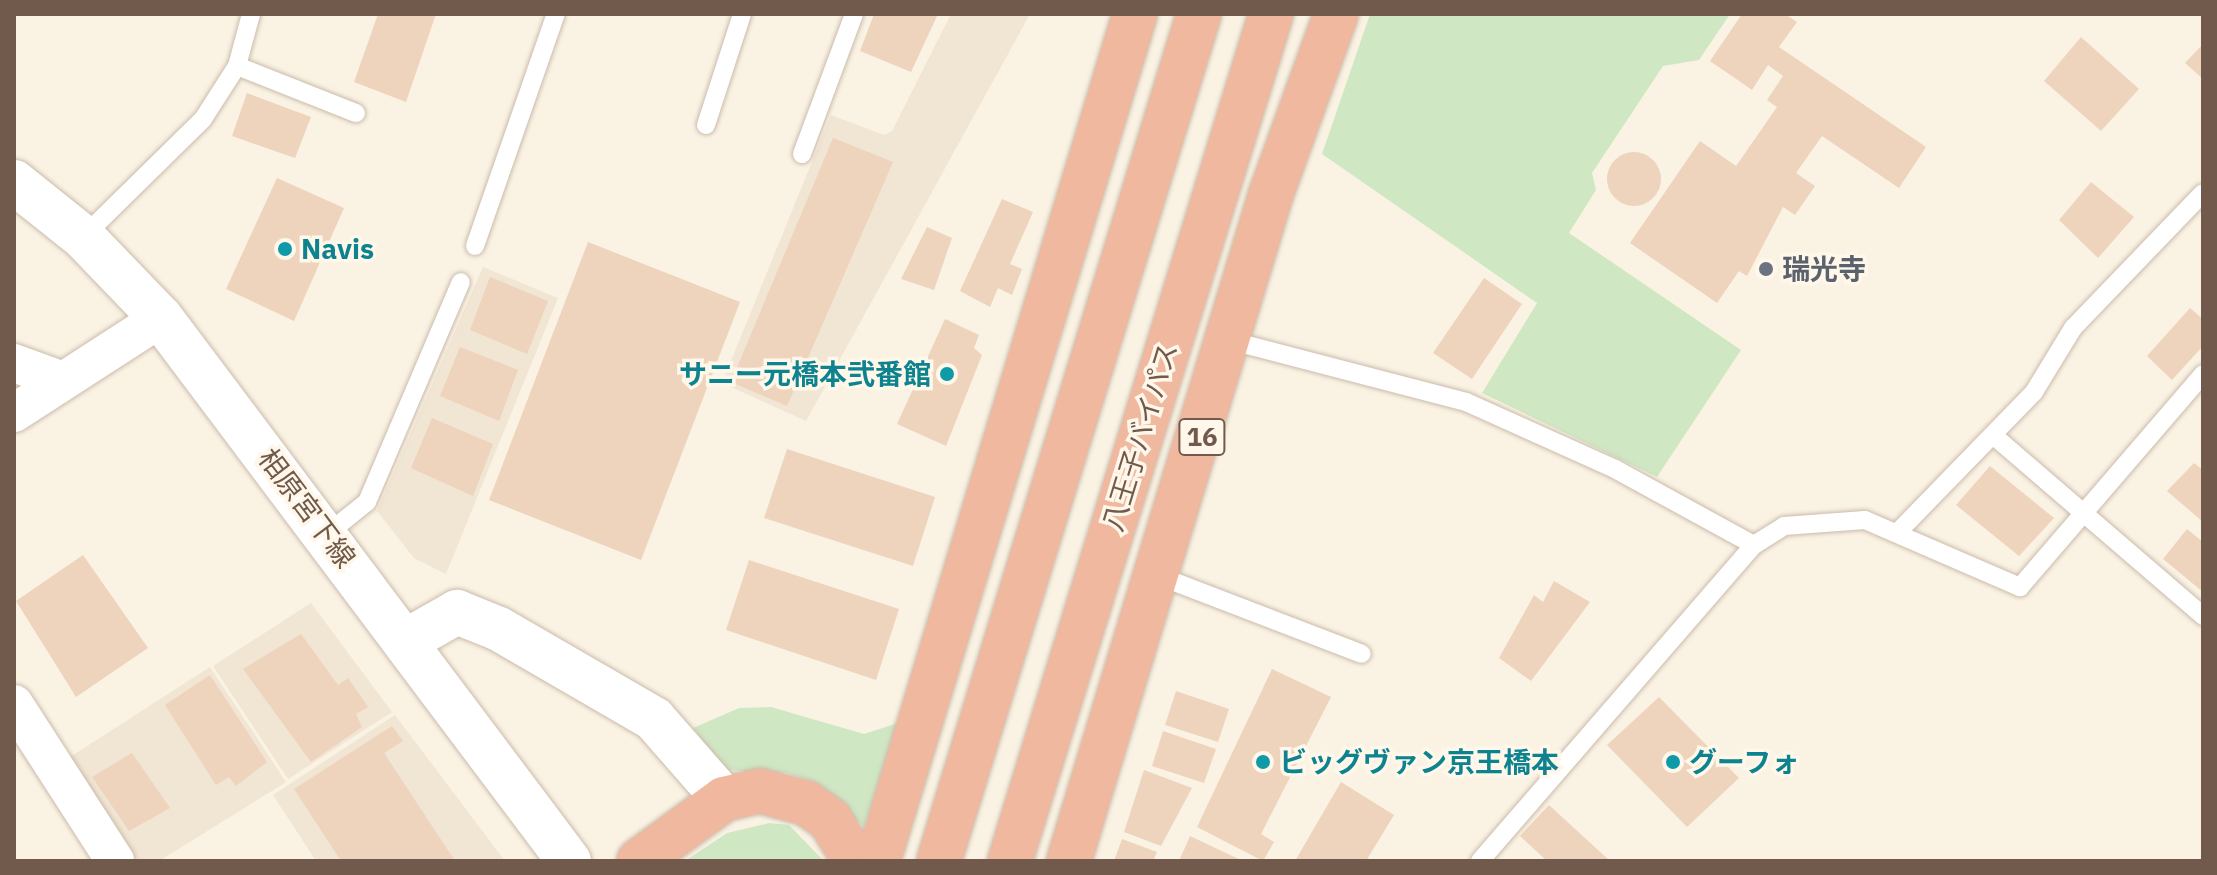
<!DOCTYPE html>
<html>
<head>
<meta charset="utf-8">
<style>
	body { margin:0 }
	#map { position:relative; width:2217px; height:875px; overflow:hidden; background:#faf3e4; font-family:"IBM Plex Sans","Noto Sans JP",sans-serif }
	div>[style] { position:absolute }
	.residential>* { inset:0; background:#f1e5d3 }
	.green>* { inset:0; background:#d0e7c4 }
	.building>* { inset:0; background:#eed3bd }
	.round { border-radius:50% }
	.roads { filter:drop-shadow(0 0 2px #cbbbab) drop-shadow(0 0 2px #cbbbab) }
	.lane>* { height:18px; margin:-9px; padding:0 9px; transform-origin:9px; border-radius:9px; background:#fff }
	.street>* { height:38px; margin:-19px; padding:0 19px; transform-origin:19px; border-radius:19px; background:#fff }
	.secondary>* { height:44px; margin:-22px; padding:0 22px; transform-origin:22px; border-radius:22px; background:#fff }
	.highway>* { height:44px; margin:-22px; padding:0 22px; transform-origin:22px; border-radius:22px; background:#f0b89f }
	.dots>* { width:22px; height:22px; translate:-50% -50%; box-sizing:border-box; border:4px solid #fef7ea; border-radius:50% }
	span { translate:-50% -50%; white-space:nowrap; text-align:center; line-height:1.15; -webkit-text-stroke:7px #fef7ea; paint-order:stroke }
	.shield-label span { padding:2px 6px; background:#fef7ea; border:2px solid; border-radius:6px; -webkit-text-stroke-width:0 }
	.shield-label { font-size:26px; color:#715a4b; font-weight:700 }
	.culture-label { font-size:28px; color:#0d838f; font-weight:700 }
	.left { translate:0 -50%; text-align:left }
	.right { translate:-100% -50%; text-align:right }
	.worship-label { font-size:28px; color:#5b616d; font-weight:700 }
	.street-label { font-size:28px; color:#715a4b }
	.frame { position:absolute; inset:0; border:16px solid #715a4b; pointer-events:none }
</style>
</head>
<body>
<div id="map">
	<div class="residential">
		<i style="clip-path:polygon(951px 14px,1030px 14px,806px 421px,722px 383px,831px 115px,884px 135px,892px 131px)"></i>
		<i style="clip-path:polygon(483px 267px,558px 298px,446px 574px,414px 558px,377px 511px)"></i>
		<i style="clip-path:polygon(311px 603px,392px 712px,288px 779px,213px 666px)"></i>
		<i style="clip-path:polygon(210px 667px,286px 782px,159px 861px,137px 861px,70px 757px)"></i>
		<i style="clip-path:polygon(395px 715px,505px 861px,316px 861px,273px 795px)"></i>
	</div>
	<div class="green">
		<i style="clip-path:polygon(1370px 14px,1730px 14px,1699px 60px,1663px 66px,1592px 173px,1596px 190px,1569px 233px,1741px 350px,1657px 477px,1482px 393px,1537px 303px,1322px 154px)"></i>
		<i style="clip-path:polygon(771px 707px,864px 734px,898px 723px,864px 827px,817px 783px,787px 773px,725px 770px,693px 728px,739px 708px)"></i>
		<i style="clip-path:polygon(769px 823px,789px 825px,824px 861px,685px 861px,727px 833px)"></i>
	</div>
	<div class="building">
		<i style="clip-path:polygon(378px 14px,436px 14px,406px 102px,354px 82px)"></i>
		<i style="clip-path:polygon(874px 14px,938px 14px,911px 72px,860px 51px)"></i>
		<i style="clip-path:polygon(1742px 14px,1785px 14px,1797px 22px,1779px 47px,1926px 147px,1899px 188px,1822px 136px,1796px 173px,1815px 186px,1795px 215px,1783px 207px,1747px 276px,1739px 271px,1717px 303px,1630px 243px,1700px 141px,1736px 166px,1777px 107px,1767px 100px,1783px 76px,1768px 65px,1752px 90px,1710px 61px)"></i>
		<i style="clip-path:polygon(2081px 37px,2139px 89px,2101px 131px,2044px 81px)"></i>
		<i style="clip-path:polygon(2203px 44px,2203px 79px,2185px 63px)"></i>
		<i style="clip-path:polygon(247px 93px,311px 117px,295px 158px,232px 136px)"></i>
		<i style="clip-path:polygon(833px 138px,893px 162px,787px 406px,731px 382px)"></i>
		<i class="round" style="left:1607px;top:152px;width:54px;height:54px"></i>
		<i style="clip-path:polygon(277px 178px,344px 208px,294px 321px,226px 289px)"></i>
		<i style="clip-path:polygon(2091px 182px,2134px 217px,2098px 258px,2059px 220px)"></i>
		<i style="clip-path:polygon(1002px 199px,1033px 212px,1010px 264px,1022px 269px,1012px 295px,998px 288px,990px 307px,960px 291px)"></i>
		<i style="clip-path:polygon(927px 227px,952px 238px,934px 290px,901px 279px)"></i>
		<i style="clip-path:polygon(588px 242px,740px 302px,641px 560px,489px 500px)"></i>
		<i style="clip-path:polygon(490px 277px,548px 301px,527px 354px,470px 330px)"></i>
		<i style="clip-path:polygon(1484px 278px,1522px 304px,1472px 379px,1433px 353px)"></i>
		<i style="clip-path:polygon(2190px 308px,2203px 319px,2203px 346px,2172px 380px,2147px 356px)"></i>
		<i style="clip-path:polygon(945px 319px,979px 335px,974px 348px,982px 355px,946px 446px,897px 424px)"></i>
		<i style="clip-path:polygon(460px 347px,518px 370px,499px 421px,440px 396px)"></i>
		<i style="clip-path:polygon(432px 418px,493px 444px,473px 496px,411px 468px)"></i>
		<i style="clip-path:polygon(787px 449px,935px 497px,913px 566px,764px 518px)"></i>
		<i style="clip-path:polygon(2194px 463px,2203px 470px,2203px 522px,2167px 491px)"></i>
		<i style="clip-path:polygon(1990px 466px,2054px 518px,2019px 556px,1956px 505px)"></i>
		<i style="clip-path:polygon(2187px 529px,2203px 542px,2203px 592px,2163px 559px)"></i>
		<i style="clip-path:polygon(83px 555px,148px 648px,76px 697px,16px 601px)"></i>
		<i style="clip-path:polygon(749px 560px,899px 609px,876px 680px,726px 630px)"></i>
		<i style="clip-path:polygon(1554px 581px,1590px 602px,1531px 681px,1499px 658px,1534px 595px,1543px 602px)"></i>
		<i style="clip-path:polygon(301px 634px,338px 685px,348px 678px,368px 707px,356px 714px,362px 727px,311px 762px,243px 669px)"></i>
		<i style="clip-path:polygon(1272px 669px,1331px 697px,1261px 834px,1274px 842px,1263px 861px,1197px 827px)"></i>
		<i style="clip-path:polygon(210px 675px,267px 762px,236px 786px,229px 777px,216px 785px,165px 705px)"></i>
		<i style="clip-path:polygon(1176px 691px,1229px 709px,1218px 742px,1165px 725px)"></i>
		<i style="clip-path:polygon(1659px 697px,1739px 778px,1687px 827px,1607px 745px)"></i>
		<i style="clip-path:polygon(392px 726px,403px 741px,384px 753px,455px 861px,341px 861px,294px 789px)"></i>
		<i style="clip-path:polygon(1163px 731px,1216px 749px,1204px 783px,1152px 766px)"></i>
		<i style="clip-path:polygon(132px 753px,170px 808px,129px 831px,92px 777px)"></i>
		<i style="clip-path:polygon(1144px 770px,1192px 788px,1161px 846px,1124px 832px)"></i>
		<i style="clip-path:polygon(1341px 782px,1394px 815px,1366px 861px,1295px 861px)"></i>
		<i style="clip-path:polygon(1549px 805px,1610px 861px,1547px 861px,1520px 836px)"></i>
		<i style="clip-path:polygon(1190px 836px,1243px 861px,1179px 861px)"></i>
		<i style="clip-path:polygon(1122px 839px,1157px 852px,1153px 861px,1114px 861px)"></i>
	</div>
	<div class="roads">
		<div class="lane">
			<i style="left:237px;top:66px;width:128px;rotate:21.6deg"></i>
			<i style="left:706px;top:125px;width:117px;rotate:-72deg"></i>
			<i style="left:802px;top:154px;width:149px;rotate:-69.6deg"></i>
			<i style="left:83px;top:237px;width:168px;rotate:-44.5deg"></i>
			<i style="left:203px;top:119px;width:63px;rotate:-57.3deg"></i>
			<i style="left:237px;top:66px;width:54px;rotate:-74.9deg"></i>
			<i style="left:475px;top:246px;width:246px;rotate:-70.8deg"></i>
			<i style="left:1232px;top:341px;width:242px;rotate:14.6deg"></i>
			<i style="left:1466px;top:402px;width:163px;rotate:24.2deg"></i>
			<i style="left:1615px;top:469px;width:158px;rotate:28.7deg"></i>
			<i style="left:1994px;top:436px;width:276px;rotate:40.7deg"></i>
			<i style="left:1897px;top:533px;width:197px;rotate:-45.8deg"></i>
			<i style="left:2034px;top:392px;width:75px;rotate:-58.6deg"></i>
			<i style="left:2073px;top:328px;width:187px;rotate:-46.1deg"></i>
			<i style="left:327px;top:534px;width:51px;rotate:-38.7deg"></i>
			<i style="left:367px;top:502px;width:239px;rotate:-66.9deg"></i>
			<i style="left:1159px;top:576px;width:217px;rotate:21deg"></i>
			<i style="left:1480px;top:861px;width:418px;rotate:-49.1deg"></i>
			<i style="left:1754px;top:545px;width:36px;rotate:-32deg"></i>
			<i style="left:1784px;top:526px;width:81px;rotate:-4.2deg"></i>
			<i style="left:1865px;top:520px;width:169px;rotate:23.4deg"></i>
			<i style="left:2020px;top:587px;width:281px;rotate:-49.3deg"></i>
		</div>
		<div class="street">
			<i style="left:14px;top:363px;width:52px;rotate:20.2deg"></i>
			<i style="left:14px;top:413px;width:175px;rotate:-32.9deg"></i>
			<i style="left:14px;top:704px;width:187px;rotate:57.2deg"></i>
		</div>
		<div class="secondary">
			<i style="left:14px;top:182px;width:88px;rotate:38.6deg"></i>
			<i style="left:83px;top:237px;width:112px;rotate:46.1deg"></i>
			<i style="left:161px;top:318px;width:679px;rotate:53.08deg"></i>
			<i style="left:406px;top:641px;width:59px;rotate:-29.6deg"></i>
			<i style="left:457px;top:612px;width:45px;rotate:22deg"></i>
			<i style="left:499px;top:629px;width:179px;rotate:30.1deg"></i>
			<i style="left:654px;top:719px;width:106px;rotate:48.8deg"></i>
		</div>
		<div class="highway">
			<i style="left:639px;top:861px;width:105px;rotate:-36.1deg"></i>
			<i style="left:724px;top:799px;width:37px;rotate:-13deg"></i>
			<i style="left:760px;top:791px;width:48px;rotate:14.6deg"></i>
			<i style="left:806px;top:803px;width:29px;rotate:35deg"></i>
			<i style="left:830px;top:820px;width:48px;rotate:58.6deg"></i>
			<i style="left:878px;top:861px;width:885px;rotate:-73.12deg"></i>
			<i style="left:939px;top:861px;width:886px;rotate:-72.94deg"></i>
			<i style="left:1010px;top:861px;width:886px;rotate:-72.87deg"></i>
			<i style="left:1069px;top:861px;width:697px;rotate:-73.15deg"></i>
			<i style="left:1271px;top:194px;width:191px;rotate:-70.1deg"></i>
		</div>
	</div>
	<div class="dots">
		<i style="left:285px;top:249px;background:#0f9aa8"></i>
		<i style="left:1766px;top:269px;background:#6b7280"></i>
		<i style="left:947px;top:374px;background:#0f9aa8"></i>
		<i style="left:1263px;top:762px;background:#0f9aa8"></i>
		<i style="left:1673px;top:762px;background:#0f9aa8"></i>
	</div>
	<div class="shield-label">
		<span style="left:1202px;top:437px">16</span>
	</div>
	<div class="culture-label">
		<span class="left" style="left:301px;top:249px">Navis</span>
		<span class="right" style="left:931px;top:374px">サニー元橋本弐番館</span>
		<span class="left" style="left:1279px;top:762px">ビッグヴァン京王橋本</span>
		<span class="left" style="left:1689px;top:762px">グーフォ</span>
	</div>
	<div class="worship-label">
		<span class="left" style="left:1782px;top:269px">瑞光寺</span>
	</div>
	<div class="street-label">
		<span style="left:1140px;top:437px;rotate:-73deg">八王子バイパス</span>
		<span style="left:307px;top:508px;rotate:53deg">相原宮下線</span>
	</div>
	<div class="frame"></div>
</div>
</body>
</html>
